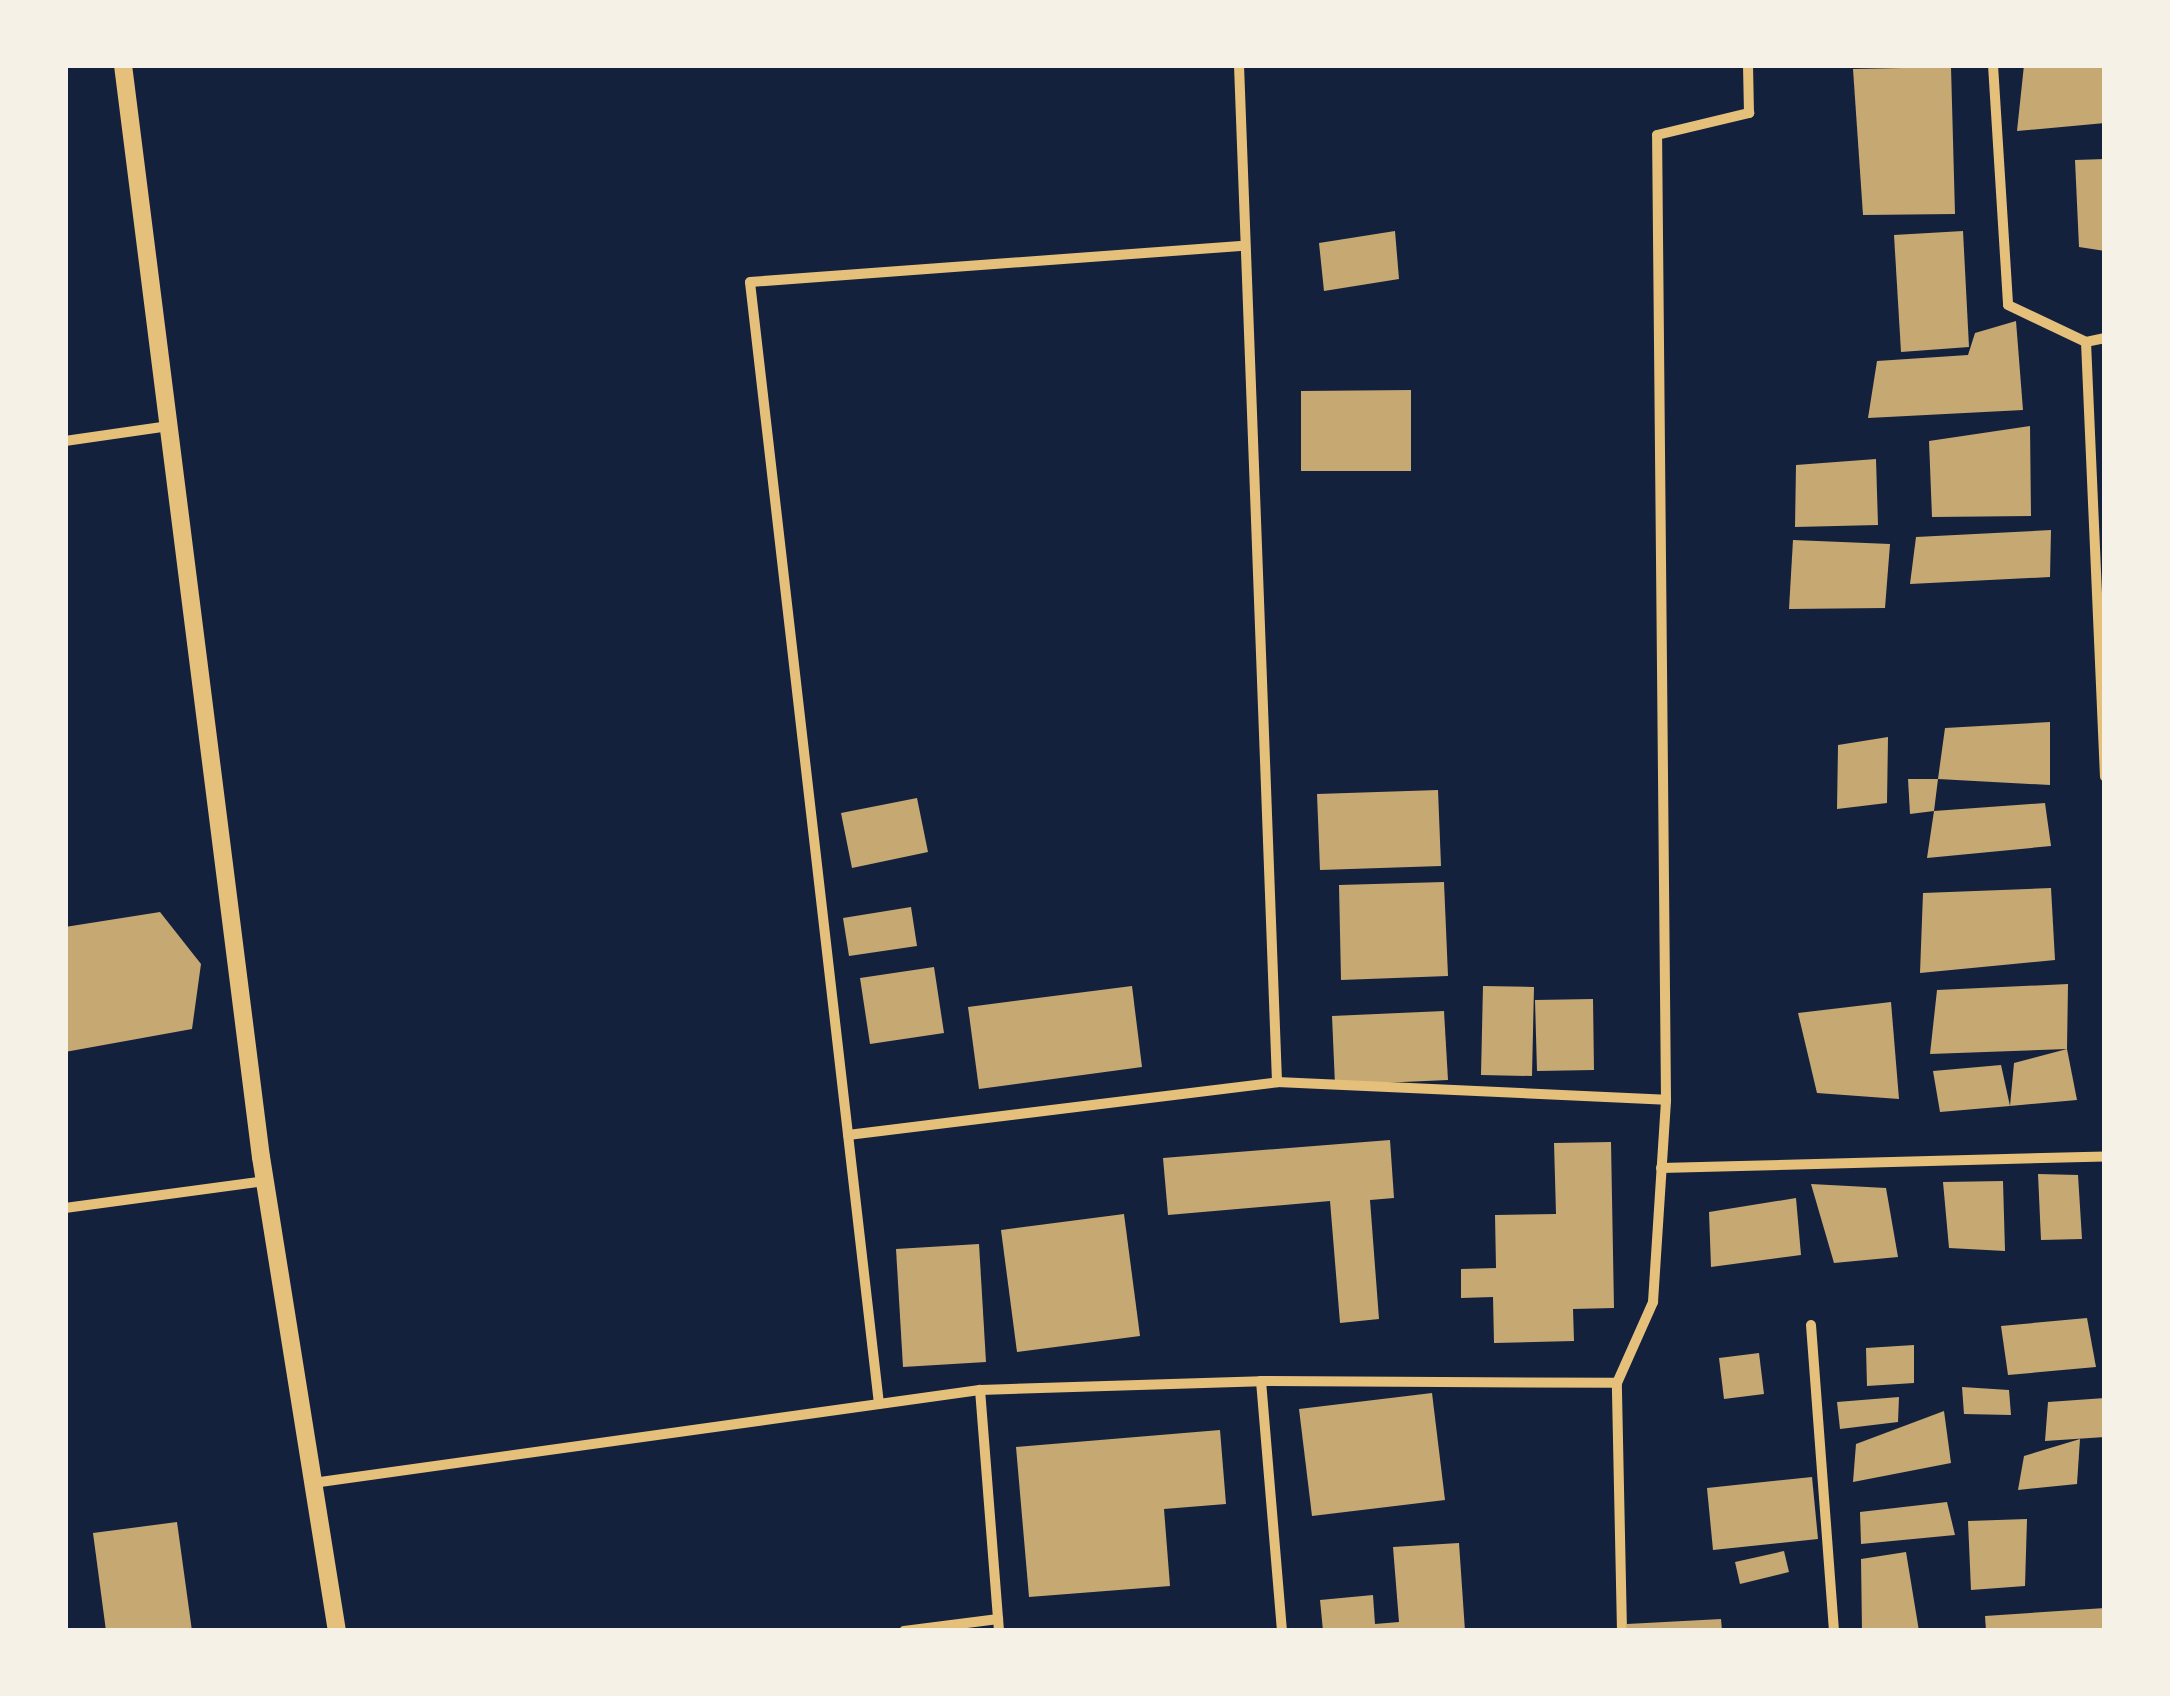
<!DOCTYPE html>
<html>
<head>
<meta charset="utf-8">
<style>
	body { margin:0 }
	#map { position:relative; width:2170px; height:1696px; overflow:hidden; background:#14213d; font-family:"Fira Sans",sans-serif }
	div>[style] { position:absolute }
	.building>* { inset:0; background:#c6a872 }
	.minor>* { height:10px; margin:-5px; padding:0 5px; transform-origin:5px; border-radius:5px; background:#e5c07b }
	.tertiary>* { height:18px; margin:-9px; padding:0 9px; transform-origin:9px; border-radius:9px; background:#e5c07b }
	span { translate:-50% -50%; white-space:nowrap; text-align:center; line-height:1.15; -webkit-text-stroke:10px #f6f1e7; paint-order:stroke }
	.frame { position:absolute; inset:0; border:68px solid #f6f1e7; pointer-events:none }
</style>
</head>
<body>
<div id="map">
	<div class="building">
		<i style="clip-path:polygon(2024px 65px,2105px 65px,2105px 123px,2017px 131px)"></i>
		<i style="clip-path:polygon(1951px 67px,1955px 214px,1863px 215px,1853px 69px)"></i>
		<i style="clip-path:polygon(2105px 159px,2105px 251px,2079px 247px,2075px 160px)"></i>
		<i style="clip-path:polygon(1395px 231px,1399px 279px,1324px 291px,1319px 243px)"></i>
		<i style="clip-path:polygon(1963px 231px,1969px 347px,1901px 352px,1894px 235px)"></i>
		<i style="clip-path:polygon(2016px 321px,2023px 410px,1868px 418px,1877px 361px,1968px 355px,1975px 333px)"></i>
		<i style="clip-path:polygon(1411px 390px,1411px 471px,1301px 471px,1301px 391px)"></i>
		<i style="clip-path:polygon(2030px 426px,2031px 516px,1932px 517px,1929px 441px)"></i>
		<i style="clip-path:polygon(1876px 459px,1878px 525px,1795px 527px,1796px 465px)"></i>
		<i style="clip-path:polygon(2051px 530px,2050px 577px,1910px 584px,1916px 537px)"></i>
		<i style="clip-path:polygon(1793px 540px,1890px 544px,1885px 608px,1789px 609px)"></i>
		<i style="clip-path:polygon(2050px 722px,2050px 785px,1938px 779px,1945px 728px)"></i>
		<i style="clip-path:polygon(1888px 737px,1887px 803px,1837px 809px,1838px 745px)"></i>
		<i style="clip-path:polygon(1908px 779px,1938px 779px,1934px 811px,1910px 814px)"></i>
		<i style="clip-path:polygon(1438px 790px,1441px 866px,1320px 870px,1317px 794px)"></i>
		<i style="clip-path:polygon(917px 798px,928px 852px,852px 868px,841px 813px)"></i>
		<i style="clip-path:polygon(2045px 803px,2051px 846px,1927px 858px,1934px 811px)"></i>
		<i style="clip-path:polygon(1444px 882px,1448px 976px,1341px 980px,1339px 885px)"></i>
		<i style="clip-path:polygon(2051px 888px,2055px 960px,1920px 973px,1923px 893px)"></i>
		<i style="clip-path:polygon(911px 907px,917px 946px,849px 956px,843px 918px)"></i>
		<i style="clip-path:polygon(160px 912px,201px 964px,192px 1029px,65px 1052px,65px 927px)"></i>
		<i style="clip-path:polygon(934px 967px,944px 1033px,870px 1044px,860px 978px)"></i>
		<i style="clip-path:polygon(2068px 984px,2067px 1049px,1930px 1054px,1937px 990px)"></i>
		<i style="clip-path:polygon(1132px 986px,1142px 1067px,979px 1089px,968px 1007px)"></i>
		<i style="clip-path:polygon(1483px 986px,1534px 987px,1532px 1076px,1481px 1075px)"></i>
		<i style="clip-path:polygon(1593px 999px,1594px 1070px,1537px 1071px,1535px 1000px)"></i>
		<i style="clip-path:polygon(1891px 1002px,1899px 1099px,1817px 1093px,1798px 1013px)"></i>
		<i style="clip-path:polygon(1444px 1011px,1448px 1080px,1335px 1085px,1332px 1016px)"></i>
		<i style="clip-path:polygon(2067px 1049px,2077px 1100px,2010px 1106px,2014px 1063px)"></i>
		<i style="clip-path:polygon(2001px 1065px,2010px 1106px,1940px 1112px,1933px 1071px)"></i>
		<i style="clip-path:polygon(1390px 1140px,1394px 1198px,1370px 1200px,1379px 1319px,1340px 1323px,1330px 1201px,1168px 1215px,1163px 1158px)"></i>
		<i style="clip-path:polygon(1611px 1142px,1614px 1308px,1573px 1309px,1574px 1341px,1494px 1343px,1493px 1297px,1461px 1298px,1461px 1269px,1496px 1268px,1495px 1215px,1556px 1214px,1554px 1143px)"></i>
		<i style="clip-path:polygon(2038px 1174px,2078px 1175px,2082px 1239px,2041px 1240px)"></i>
		<i style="clip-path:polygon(2003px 1181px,2005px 1251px,1949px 1248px,1943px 1182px)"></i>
		<i style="clip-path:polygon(1811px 1184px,1886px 1188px,1898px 1257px,1834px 1263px)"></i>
		<i style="clip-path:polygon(1796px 1198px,1801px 1255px,1711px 1267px,1709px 1212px)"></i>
		<i style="clip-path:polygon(1124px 1214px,1140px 1336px,1017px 1352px,1001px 1230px)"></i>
		<i style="clip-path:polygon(979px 1244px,986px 1362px,903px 1367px,896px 1249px)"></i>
		<i style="clip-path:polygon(2087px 1318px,2096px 1367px,2008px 1375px,2001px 1326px)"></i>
		<i style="clip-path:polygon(1914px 1345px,1914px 1383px,1867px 1386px,1866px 1348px)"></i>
		<i style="clip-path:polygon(1759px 1353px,1764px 1394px,1724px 1399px,1719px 1358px)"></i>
		<i style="clip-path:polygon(1962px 1387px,2009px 1390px,2011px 1415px,1964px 1414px)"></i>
		<i style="clip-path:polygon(1432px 1393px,1445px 1500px,1312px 1516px,1299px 1409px)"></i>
		<i style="clip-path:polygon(1899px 1397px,1898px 1422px,1840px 1429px,1837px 1402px)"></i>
		<i style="clip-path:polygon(2105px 1398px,2105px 1437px,2045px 1441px,2048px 1402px)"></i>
		<i style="clip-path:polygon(1944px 1411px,1951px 1463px,1853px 1482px,1856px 1444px)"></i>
		<i style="clip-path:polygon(1220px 1430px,1226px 1504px,1164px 1509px,1170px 1586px,1029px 1597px,1016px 1447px)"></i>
		<i style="clip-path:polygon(2080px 1439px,2077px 1484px,2018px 1490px,2024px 1456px)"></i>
		<i style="clip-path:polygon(1812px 1477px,1818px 1539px,1713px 1550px,1707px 1488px)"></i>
		<i style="clip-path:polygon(1947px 1502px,1955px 1535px,1861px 1544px,1860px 1512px)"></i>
		<i style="clip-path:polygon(2027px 1519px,2025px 1586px,1971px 1590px,1968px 1521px)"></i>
		<i style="clip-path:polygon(177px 1522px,192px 1631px,106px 1631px,93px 1533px)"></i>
		<i style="clip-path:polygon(1459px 1543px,1465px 1631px,1323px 1631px,1320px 1600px,1373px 1595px,1375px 1624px,1399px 1622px,1393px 1547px)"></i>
		<i style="clip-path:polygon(1784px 1551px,1789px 1572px,1740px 1584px,1735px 1562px)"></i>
		<i style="clip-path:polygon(1906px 1552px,1919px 1631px,1862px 1631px,1861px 1559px)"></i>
		<i style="clip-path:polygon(2105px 1608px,2105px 1631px,1986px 1631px,1985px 1616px)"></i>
		<i style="clip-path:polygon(1721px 1619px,1722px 1631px,1627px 1631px,1627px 1624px)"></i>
	</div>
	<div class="minor">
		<i style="left:1239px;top:65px;width:1018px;rotate:87.86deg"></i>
		<i style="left:1277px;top:1082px;width:389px;rotate:2.6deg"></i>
		<i style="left:1993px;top:65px;width:240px;rotate:86.4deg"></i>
		<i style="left:2008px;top:305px;width:86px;rotate:25.4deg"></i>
		<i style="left:2105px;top:338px;width:19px;rotate:168deg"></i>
		<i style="left:2086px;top:342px;width:435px;rotate:87.5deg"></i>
		<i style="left:65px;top:441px;width:105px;rotate:-8.2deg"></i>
		<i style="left:848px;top:1135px;width:432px;rotate:-7deg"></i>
		<i style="left:1661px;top:1168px;width:444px;rotate:-1.5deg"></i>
		<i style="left:65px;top:1208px;width:202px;rotate:-7.7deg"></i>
		<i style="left:1811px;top:1325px;width:307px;rotate:85.7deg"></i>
		<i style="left:1261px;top:1381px;width:251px;rotate:85.2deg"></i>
		<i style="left:879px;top:1404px;width:1129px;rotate:-96.56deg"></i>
		<i style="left:750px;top:282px;width:495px;rotate:-4.2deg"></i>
		<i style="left:313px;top:1483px;width:673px;rotate:-7.94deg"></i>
		<i style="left:904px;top:1631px;width:95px;rotate:-7.3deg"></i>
		<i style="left:999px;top:1631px;width:242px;rotate:-94.5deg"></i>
		<i style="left:980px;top:1390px;width:281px;rotate:-1.8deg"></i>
		<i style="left:1261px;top:1381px;width:356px;rotate:0.3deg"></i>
		<i style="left:1622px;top:1631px;width:248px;rotate:-91.2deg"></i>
		<i style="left:1617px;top:1383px;width:89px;rotate:-66deg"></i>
		<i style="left:1653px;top:1302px;width:202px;rotate:-86.3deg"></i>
		<i style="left:1666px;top:1100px;width:965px;rotate:-90.53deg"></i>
		<i style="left:1657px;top:135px;width:95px;rotate:-13.4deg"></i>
		<i style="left:1749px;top:113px;width:48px;rotate:-91.2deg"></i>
	</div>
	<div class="tertiary">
		<i style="left:123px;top:65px;width:1101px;rotate:82.8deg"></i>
		<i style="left:261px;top:1157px;width:480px;rotate:80.9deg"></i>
	</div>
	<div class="frame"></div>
</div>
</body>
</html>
